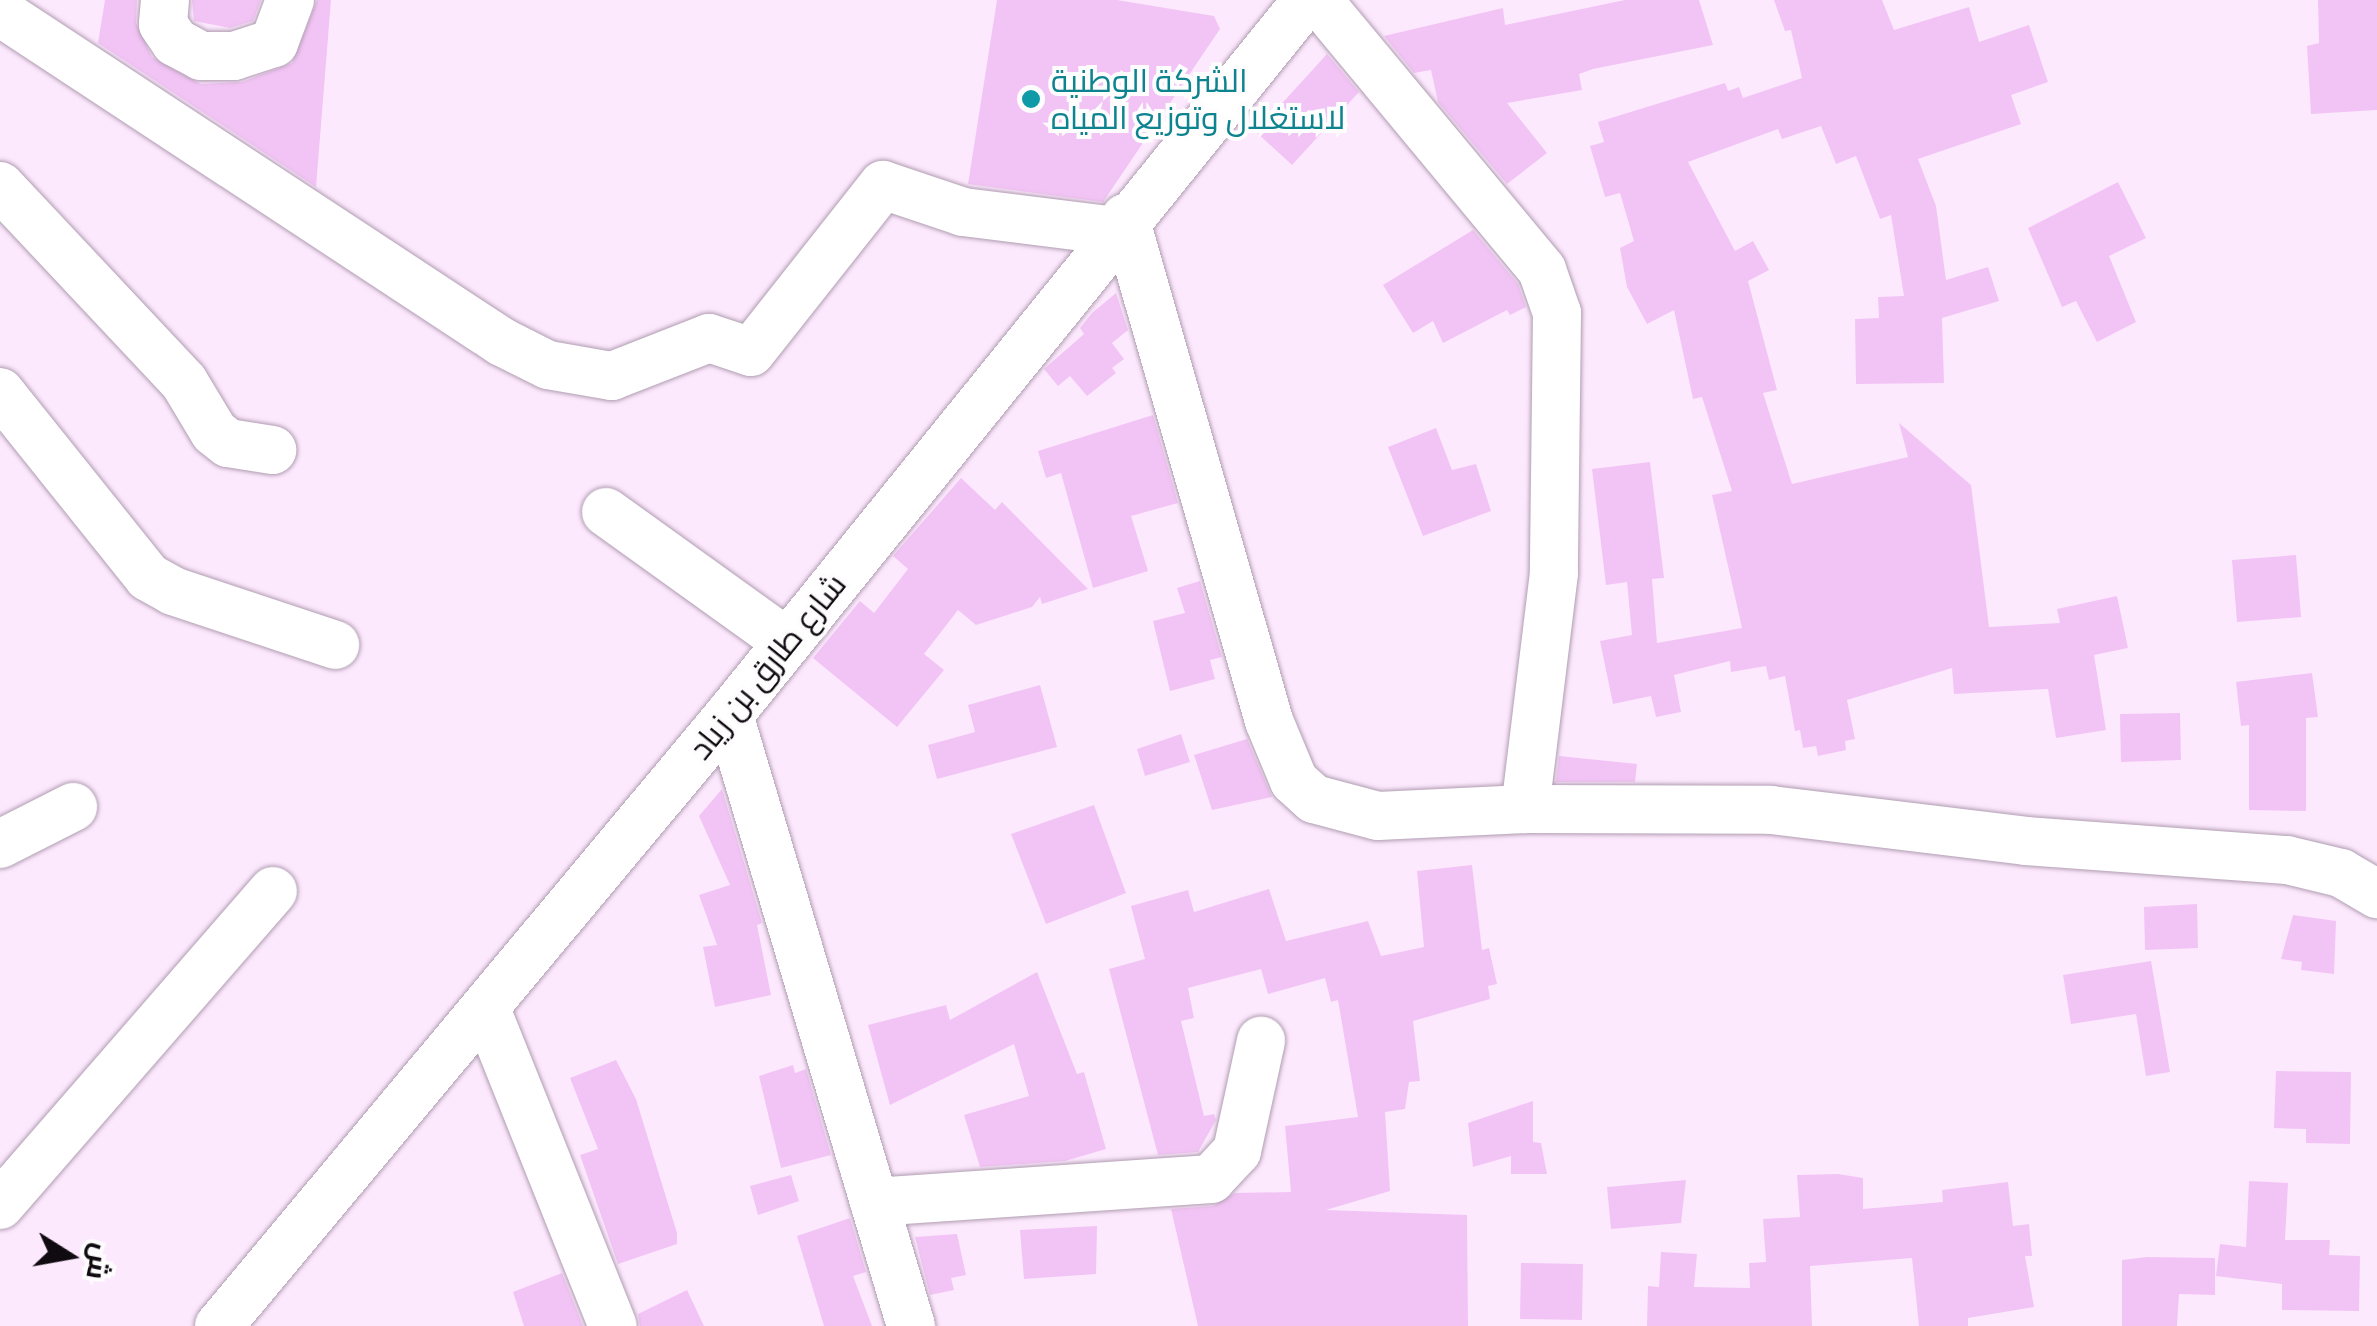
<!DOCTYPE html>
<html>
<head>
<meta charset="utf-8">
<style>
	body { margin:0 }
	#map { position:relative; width:2377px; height:1326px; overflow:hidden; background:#fde9fe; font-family:Georgia,Cairo,serif }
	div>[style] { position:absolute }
	.building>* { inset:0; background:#f2c4f5 }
	.roads { filter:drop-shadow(0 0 2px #b09db1) drop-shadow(0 0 2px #b09db1) }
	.minor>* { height:48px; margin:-24px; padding:0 24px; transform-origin:24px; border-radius:24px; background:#fff }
	.dots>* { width:28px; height:28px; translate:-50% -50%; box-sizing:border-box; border:5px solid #fdfdfd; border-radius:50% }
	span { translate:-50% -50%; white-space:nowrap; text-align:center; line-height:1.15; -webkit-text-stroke:8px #fdfdfd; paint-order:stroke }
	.culture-label { font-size:32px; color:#0d838f }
	.left { translate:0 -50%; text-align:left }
	.street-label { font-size:32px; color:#100a11 }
	.north { position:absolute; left:20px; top:1206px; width:100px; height:100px; -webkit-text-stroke:8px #fdfdfd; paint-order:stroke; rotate:101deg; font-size:28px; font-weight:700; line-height:40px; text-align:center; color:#100a11 }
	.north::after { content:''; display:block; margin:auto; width:35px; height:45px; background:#100a11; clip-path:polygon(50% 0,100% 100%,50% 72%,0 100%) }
</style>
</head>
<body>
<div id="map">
	<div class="building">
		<i style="clip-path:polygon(105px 0,137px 0,136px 23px,152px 57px,201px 84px,242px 82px,292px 63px,317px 0,331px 0,316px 187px,98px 43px)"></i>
		<i style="clip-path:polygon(192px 0,261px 0,253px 21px,230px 28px,194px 21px)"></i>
		<i style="clip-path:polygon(997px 0,1117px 0,1214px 16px,1220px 29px,1103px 202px,968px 184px)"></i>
		<i style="clip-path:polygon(1625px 0,1699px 0,1713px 45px,1593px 69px,1579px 74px,1582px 90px,1507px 103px,1547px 153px,1507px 184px,1438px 102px,1431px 70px,1414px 73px,1384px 36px,1503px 8px,1505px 25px)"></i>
		<i style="clip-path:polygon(1774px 0,1882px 0,1894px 30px,1969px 7px,1979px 42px,2029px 25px,2048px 82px,2011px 95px,2021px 124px,1918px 159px,1936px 206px,1946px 280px,1988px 267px,1999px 301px,1942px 318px,1944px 383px,1856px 384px,1855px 319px,1879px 318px,1878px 297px,1904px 296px,1891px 215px,1880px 219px,1856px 156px,1836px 164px,1821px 126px,1782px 139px,1778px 129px,1688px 162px,1735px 251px,1753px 241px,1769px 270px,1748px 281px,1777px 390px,1763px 393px,1792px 484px,1908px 457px,1899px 423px,1971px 485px,1989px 627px,2060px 623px,2057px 609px,2117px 596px,2128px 648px,2094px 655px,2106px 730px,2056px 738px,2048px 689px,1954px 694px,1952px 668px,1847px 700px,1855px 739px,1845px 741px,1846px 750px,1818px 756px,1816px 746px,1803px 748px,1800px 730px,1795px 731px,1785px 676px,1769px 680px,1766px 666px,1731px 672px,1730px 661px,1674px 675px,1681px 712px,1656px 717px,1651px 696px,1613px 704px,1600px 641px,1632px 635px,1627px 582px,1606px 585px,1592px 469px,1650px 462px,1664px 578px,1652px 579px,1657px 643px,1742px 628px,1712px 495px,1732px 491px,1702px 397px,1693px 399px,1674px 310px,1647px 324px,1627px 287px,1620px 248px,1634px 241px,1620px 193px,1605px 197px,1590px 146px,1604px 142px,1598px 122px,1725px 83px,1728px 91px,1739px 87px,1743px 98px,1802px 78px,1791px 30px,1785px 31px)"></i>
		<i style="clip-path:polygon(2318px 0,2377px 0,2377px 110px,2311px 114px,2307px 46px,2319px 43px)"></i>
		<i style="clip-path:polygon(1327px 54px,1359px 92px,1292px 165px,1256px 132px)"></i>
		<i style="clip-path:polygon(2118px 182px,2146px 238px,2109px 256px,2136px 322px,2097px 342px,2076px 301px,2062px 307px,2028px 228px)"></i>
		<i style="clip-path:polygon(1473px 230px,1518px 284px,1526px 307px,1510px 315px,1507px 310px,1443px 343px,1433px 321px,1413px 333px,1383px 285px)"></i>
		<i style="clip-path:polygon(1116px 293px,1128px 330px,1112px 343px,1124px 359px,1112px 368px,1116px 373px,1087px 396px,1070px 376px,1058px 386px,1044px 369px,1084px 334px,1080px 328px,1092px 313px)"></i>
		<i style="clip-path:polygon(1153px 415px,1178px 503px,1131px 516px,1148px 571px,1093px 588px,1061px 473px,1046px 478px,1038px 451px)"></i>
		<i style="clip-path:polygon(1436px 428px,1452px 470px,1476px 464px,1491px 511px,1423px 536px,1388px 447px)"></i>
		<i style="clip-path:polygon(961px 478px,995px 510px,1002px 502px,1088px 589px,1042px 604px,1040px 597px,1032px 607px,976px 625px,958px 610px,924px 654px,944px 670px,897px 727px,813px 658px,860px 601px,874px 613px,908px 569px,893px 556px)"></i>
		<i style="clip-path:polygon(2296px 555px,2301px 617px,2237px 622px,2232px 560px)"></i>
		<i style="clip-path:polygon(1200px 581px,1222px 657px,1210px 660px,1215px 679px,1170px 691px,1153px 621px,1185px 613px,1177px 588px)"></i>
		<i style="clip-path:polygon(2312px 673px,2318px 717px,2306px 718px,2306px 811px,2249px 810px,2249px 725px,2241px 726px,2236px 682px)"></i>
		<i style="clip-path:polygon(1040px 685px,1057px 747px,937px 779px,928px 745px,975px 732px,968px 705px)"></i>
		<i style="clip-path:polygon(2180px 713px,2181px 760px,2121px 762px,2120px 714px)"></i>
		<i style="clip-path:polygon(1181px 734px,1190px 762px,1145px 776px,1137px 749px)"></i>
		<i style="clip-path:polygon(1247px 739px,1272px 797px,1212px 810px,1194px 755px)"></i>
		<i style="clip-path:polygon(1559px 756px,1637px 764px,1635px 782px,1556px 782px)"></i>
		<i style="clip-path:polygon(722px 789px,762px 923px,757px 925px,771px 995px,715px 1007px,703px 947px,717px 945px,699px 895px,730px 885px,699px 816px)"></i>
		<i style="clip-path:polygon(1094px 805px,1126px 893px,1046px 924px,1011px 834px)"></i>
		<i style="clip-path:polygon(1472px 865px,1482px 950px,1489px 948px,1497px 984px,1488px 986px,1490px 999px,1413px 1021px,1420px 1081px,1409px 1082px,1405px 1109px,1385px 1112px,1390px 1191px,1326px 1210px,1467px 1215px,1468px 1326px,1198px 1326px,1171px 1209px,1213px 1206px,1235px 1193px,1291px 1192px,1285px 1126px,1358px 1117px,1338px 1000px,1331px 1002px,1325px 978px,1268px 994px,1261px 969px,1188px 988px,1194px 1018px,1181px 1021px,1204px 1116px,1214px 1114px,1216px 1120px,1198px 1152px,1158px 1155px,1109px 969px,1145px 959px,1131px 906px,1188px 890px,1194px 912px,1269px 889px,1286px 941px,1368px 921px,1381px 956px,1424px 947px,1417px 871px)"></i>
		<i style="clip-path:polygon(2197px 904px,2198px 948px,2145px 950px,2144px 907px)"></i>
		<i style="clip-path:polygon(2293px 915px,2336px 921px,2334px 974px,2301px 970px,2302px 962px,2281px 959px)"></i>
		<i style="clip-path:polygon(2151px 961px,2170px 1072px,2146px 1076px,2136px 1014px,2071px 1024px,2063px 975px)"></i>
		<i style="clip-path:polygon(1037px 972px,1077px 1074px,1084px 1072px,1106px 1149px,1065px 1161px,980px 1167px,964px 1115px,1029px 1096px,1014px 1044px,890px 1105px,868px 1025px,946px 1005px,950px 1020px)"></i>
		<i style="clip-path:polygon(616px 1060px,636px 1099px,677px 1233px,677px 1244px,618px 1264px,580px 1155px,598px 1149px,570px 1078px)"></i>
		<i style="clip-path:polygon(793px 1065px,795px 1073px,806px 1069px,831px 1155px,781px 1168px,759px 1076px)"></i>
		<i style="clip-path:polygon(2276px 1071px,2351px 1072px,2350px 1144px,2306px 1143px,2306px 1129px,2274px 1128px)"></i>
		<i style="clip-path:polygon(1533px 1101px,1533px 1142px,1541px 1143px,1547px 1174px,1511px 1174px,1511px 1156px,1473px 1167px,1468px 1123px)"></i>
		<i style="clip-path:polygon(1838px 1174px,1863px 1178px,1863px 1209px,1943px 1202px,1942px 1190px,2008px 1182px,2013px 1226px,2029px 1224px,2032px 1256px,2025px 1256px,2034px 1307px,1968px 1318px,1968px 1326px,1919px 1326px,1912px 1258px,1810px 1266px,1812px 1326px,1647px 1326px,1648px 1286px,1659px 1287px,1661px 1252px,1697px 1254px,1694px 1287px,1750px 1288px,1749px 1263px,1766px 1262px,1763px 1219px,1800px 1217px,1797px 1175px)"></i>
		<i style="clip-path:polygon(791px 1175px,799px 1201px,758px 1215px,750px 1186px)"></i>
		<i style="clip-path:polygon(1686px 1180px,1681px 1223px,1611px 1229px,1607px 1187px)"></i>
		<i style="clip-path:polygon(2249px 1181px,2288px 1183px,2285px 1240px,2330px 1240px,2329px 1255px,2360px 1256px,2359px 1311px,2282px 1310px,2282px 1284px,2216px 1276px,2220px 1244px,2246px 1247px)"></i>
		<i style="clip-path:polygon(850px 1218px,866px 1272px,853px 1276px,872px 1326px,824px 1326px,797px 1236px)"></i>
		<i style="clip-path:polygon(1097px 1226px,1096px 1274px,1024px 1279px,1020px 1230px)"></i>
		<i style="clip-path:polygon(957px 1234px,966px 1275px,951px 1278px,954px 1290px,930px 1295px,915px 1237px)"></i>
		<i style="clip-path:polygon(2147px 1257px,2215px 1258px,2215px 1295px,2179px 1294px,2177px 1326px,2122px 1326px,2122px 1260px)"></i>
		<i style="clip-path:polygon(1521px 1263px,1583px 1264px,1582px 1320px,1520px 1319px)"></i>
		<i style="clip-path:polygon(562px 1273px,583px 1326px,524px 1326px,513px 1292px)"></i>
		<i style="clip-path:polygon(687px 1290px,704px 1326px,640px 1326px,638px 1314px)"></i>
	</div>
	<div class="roads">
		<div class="minor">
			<i style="left:165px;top:0;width:24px;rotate:95deg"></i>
			<i style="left:163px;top:24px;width:22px;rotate:56deg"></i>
			<i style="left:175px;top:42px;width:30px;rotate:28deg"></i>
			<i style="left:201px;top:56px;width:33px"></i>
			<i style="left:234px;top:56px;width:42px;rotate:-18deg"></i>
			<i style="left:274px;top:43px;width:46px;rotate:-69.6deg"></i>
			<i style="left:1318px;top:0;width:351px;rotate:50.3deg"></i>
			<i style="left:1542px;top:270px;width:46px;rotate:70.8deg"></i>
			<i style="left:1557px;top:313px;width:260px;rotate:90.7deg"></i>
			<i style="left:1554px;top:573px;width:238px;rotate:97deg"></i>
			<i style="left:0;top:12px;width:601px;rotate:33.32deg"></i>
			<i style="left:502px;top:342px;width:51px;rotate:26.6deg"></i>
			<i style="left:548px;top:365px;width:65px;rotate:9.8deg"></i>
			<i style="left:612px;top:376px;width:104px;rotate:-21.4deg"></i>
			<i style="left:709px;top:338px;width:44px;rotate:18.4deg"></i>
			<i style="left:751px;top:352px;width:213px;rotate:-51.7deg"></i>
			<i style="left:883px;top:185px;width:84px;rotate:18.6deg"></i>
			<i style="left:963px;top:212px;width:153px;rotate:7.1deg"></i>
			<i style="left:0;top:186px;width:269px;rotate:46.8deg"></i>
			<i style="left:184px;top:382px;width:58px;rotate:59deg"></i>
			<i style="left:214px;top:432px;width:18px;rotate:38deg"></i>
			<i style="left:228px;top:443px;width:45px;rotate:9deg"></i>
			<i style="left:1125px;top:218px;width:523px;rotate:74.02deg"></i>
			<i style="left:1269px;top:721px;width:65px;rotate:67.4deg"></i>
			<i style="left:1294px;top:781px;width:27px;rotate:42deg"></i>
			<i style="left:1314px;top:799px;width:66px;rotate:14.9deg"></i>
			<i style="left:1378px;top:816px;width:147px;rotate:-2.7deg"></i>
			<i style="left:1525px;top:809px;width:246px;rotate:0.2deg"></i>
			<i style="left:1771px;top:810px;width:257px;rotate:6.9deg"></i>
			<i style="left:2026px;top:841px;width:262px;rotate:4.2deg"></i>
			<i style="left:2287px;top:860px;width:56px;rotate:13.5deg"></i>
			<i style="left:2341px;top:873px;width:42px;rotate:30.3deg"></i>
			<i style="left:0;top:392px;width:237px;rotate:51.3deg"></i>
			<i style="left:148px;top:577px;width:29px;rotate:29deg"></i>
			<i style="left:173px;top:591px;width:171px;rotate:18.4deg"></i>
			<i style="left:606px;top:512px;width:223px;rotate:35.7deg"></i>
			<i style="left:729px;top:715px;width:638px;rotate:73.41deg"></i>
			<i style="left:0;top:844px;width:82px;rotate:-26.9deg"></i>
			<i style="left:486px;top:1009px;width:341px;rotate:68.2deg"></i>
			<i style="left:874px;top:1202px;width:338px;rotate:-3.9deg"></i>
			<i style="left:1211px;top:1179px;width:38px;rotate:-47deg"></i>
			<i style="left:1237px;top:1151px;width:113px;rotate:-77.7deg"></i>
			<i style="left:0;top:1205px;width:416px;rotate:-49deg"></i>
			<i style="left:219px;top:1326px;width:796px;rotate:-50.15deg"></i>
			<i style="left:729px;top:715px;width:919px;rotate:-51.05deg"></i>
		</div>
	</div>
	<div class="dots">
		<i style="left:1031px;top:99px;background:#0f9aa8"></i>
	</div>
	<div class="culture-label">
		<span class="left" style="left:1051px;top:99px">الشركة الوطنية<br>لاستغلال وتوزيع المياه</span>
	</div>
	<div class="street-label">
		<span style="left:767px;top:666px;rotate:-51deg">شارع طارق بن زياد</span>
	</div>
	<div class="north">ش</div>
</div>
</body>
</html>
